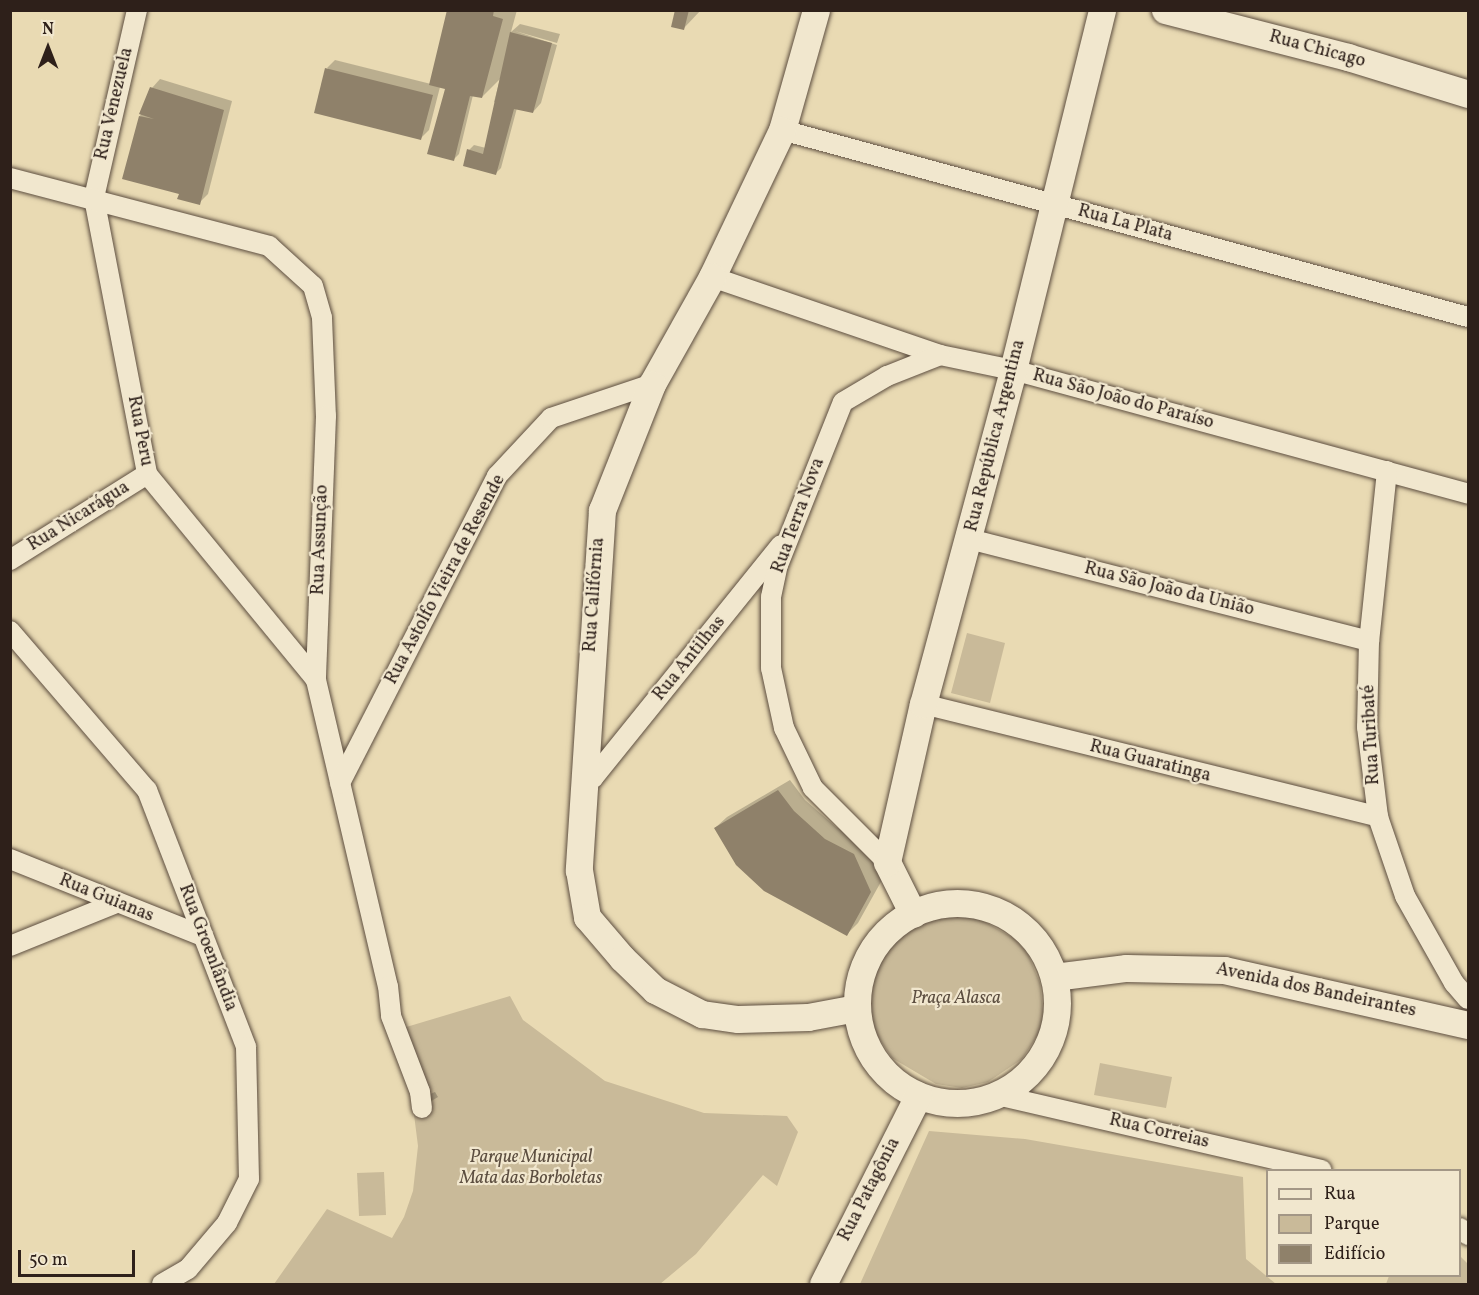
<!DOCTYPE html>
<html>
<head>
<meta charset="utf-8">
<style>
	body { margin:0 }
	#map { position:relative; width:1479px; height:1295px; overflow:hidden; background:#e9dab3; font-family:Vollkorn,serif }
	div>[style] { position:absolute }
	.green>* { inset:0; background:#c9ba99 }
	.shadow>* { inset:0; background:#0003 }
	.building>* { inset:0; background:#8f816a }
	.roads { filter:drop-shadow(0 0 2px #5d4e40) drop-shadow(0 0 2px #5d4e40) }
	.street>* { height:20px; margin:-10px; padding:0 10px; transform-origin:10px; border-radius:10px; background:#f1e7ce }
	.secondary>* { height:27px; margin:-13.5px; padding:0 13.5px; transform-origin:13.5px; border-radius:13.5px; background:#f1e7ce }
	.secondary>.ring { margin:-13.5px; padding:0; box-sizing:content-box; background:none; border:27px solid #f1e7ce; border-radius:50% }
	span { translate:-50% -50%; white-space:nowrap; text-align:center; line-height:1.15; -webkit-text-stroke:4.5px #f1e7ce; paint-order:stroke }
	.street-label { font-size:18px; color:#2e201a }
	.park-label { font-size:18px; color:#5c4e40; font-style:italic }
	.frame { position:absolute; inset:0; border:12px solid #2e201a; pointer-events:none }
	.legend { position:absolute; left:1266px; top:1169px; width:195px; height:108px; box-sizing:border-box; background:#f1e7ce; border:2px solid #a39786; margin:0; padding:8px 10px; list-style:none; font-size:18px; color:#2e201a }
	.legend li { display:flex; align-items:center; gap:12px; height:30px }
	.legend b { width:30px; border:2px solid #a39786 }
	.north { position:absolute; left:18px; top:18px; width:60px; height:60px; -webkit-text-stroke:4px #f1e7ce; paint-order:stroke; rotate:0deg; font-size:16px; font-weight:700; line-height:24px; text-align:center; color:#2e201a }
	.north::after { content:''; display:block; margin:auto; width:21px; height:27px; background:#2e201a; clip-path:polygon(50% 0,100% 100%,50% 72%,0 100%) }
	.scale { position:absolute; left:18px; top:1250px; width:117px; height:27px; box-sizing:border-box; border:3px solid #2e201a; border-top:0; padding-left:8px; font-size:18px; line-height:21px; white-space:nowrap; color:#2e201a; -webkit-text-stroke:4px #f1e7ce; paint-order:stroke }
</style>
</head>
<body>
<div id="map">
	<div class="green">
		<i style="clip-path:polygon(967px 633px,1005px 643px,990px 703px,951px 693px)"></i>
		<i style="clip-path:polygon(955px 915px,980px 919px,1015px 939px,1028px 954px,1040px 983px,1043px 1011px,1041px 1030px,1022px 1059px,988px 1082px,962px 1088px,936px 1084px,892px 1058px,870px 1025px,868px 999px,878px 960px,901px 931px,930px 918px)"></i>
		<i style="clip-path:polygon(510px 996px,523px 1020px,605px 1081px,704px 1113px,787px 1116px,798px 1132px,777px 1186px,763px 1175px,696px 1254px,660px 1284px,274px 1284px,327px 1209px,392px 1238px,404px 1217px,413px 1191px,418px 1146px,403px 1028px)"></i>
		<i style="clip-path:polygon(1100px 1063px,1172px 1077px,1166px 1108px,1094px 1095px)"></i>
		<i style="clip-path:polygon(929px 1131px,1025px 1139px,1243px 1177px,1246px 1259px,1276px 1284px,860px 1284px)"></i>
		<i style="clip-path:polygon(384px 1172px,386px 1215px,359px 1216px,357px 1173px)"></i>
		<i style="clip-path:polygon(1460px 1256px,1468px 1264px,1468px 1284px,1386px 1284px,1389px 1276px,1460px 1276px)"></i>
	</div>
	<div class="shadow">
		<i style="clip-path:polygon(449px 10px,517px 10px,511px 32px,520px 24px,560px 34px,557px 43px,515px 31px,557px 45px,541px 103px,533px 112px,517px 108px,501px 168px,496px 173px,469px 150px,474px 145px,486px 148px,498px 104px,494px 102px,500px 79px,482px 97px,473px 95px,459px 154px,454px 159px,448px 88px,440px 87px,429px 130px,421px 138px,327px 68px,335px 60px,431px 84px)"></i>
		<i style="clip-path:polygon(676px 10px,701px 10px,684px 28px)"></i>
		<i style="clip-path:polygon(160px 79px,232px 101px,208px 194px,199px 203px,181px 193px,140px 116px,152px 88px)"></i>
		<i style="clip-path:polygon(790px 780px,805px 800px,836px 827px,865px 843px,882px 880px,858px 923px,847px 934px,715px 828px,727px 817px)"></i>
		<i style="clip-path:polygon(435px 1092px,438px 1097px,428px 1103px,428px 1095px)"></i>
	</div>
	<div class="building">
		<i style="clip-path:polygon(447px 10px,494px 10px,493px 16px,503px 19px,482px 98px,470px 96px,454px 161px,427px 154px,445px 89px,429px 85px)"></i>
		<i style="clip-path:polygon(675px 10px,689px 10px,684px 30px,671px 27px)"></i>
		<i style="clip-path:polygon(510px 32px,552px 43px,533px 113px,514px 109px,496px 175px,463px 166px,467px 149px,483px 154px)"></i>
		<i style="clip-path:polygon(325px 68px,433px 95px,421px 140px,314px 113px)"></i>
		<i style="clip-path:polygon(150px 87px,224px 110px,200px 205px,177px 199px,179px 194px,122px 179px,139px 116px,154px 119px,139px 114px)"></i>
		<i style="clip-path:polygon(778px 790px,794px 811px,825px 839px,854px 854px,871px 892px,847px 936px,764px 891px,736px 865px,714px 828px)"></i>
	</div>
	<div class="roads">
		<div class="street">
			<i style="left:137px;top:10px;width:193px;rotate:102.9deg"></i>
			<i style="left:94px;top:198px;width:281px;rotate:79.1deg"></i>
			<i style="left:147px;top:474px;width:266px;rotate:50.6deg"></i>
			<i style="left:782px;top:130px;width:711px;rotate:15.25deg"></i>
			<i style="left:10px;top:178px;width:268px;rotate:14.7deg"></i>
			<i style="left:269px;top:246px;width:59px;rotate:42.3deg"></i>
			<i style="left:313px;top:286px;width:33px;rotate:74deg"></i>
			<i style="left:322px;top:318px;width:98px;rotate:87.7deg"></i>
			<i style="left:326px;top:416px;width:264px;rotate:92.2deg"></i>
			<i style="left:316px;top:680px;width:314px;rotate:76.8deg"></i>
			<i style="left:388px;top:986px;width:30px;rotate:84deg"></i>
			<i style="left:391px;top:1016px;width:81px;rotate:69.1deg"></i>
			<i style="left:420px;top:1092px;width:16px;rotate:83deg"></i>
			<i style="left:712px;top:277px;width:241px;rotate:18.9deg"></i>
			<i style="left:940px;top:355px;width:75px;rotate:11.6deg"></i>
			<i style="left:1013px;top:370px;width:472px;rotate:15.2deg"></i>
			<i style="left:1387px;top:471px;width:171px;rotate:96deg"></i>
			<i style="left:1369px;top:641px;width:86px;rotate:91.3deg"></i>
			<i style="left:1367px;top:727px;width:91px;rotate:83deg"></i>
			<i style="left:1378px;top:817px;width:83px;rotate:71.1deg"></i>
			<i style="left:1405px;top:896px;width:100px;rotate:60.6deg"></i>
			<i style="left:1454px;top:983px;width:21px;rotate:49deg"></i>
			<i style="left:969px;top:539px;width:413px;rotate:14.3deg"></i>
			<i style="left:10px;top:560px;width:162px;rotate:-32.1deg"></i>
			<i style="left:10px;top:631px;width:210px;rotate:49.3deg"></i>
			<i style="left:147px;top:790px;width:275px;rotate:68.9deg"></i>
			<i style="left:246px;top:1047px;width:132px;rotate:88.7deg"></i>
			<i style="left:249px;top:1179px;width:49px;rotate:116.6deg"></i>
			<i style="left:227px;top:1223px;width:60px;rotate:130.3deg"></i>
			<i style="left:188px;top:1269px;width:30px;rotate:150deg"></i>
			<i style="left:923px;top:704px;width:469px;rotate:13.9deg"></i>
			<i style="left:586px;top:781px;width:8px;rotate:-23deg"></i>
			<i style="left:593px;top:778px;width:299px;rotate:-51.1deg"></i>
			<i style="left:340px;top:783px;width:345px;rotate:-62.9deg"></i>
			<i style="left:497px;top:476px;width:79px;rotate:-47deg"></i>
			<i style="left:551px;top:418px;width:107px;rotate:-18.6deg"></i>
			<i style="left:10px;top:859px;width:208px;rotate:21.8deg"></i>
			<i style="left:887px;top:862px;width:105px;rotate:-135deg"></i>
			<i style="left:813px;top:788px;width:67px;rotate:-115.8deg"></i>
			<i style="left:784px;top:728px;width:61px;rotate:-102.2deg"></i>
			<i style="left:771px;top:668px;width:71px;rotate:-90deg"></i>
			<i style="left:771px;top:597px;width:33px;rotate:-78deg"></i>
			<i style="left:778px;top:565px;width:175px;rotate:-68.3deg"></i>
			<i style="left:843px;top:402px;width:51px;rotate:-30.6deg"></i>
			<i style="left:887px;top:376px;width:57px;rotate:-21.6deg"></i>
			<i style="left:10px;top:946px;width:112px;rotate:-22deg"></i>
			<i style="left:997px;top:1095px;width:333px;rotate:13deg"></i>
			<i style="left:1460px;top:1228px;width:11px;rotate:41deg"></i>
		</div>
		<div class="secondary">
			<i style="left:816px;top:10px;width:125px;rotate:105.8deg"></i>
			<i style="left:782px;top:130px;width:163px;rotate:115.5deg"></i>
			<i style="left:712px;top:277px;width:123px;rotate:119.3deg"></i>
			<i style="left:652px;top:384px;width:136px;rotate:111.6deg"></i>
			<i style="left:602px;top:510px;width:361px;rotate:93.7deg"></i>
			<i style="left:579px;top:870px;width:48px;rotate:80.3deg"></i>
			<i style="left:587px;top:917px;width:54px;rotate:49.5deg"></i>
			<i style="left:622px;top:958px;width:46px;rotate:44.1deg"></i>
			<i style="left:655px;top:990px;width:53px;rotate:27.1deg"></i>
			<i style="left:702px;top:1014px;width:36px;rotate:8deg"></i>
			<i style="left:738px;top:1019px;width:70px;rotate:-1.6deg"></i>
			<i style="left:808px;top:1017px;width:49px;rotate:-10.6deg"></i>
			<i style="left:1165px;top:10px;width:189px;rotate:14.4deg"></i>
			<i style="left:1348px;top:57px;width:126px;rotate:17.1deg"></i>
			<i class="ring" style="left:857px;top:903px;width:173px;height:173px"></i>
			<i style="left:913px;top:914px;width:58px;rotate:-116.6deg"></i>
			<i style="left:887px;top:862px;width:162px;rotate:-77.2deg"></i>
			<i style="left:923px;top:704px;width:346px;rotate:-74.9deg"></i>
			<i style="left:1013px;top:370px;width:371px;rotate:-76.1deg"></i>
			<i style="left:1054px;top:977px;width:73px;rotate:-7.1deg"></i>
			<i style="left:1126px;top:968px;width:98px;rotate:1.2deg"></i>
			<i style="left:1224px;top:970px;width:250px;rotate:12.7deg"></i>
			<i style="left:823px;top:1284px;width:211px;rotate:-63.2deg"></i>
		</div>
	</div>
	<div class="street-label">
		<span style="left:1317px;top:50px;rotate:15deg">Rua Chicago</span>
		<span style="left:115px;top:104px;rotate:-77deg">Rua Venezuela</span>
		<span style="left:1125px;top:224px;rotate:15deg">Rua La Plata</span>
		<span style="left:1123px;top:400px;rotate:15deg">Rua São João do Paraíso</span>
		<span style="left:139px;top:431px;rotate:79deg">Rua Peru</span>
		<span style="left:996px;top:436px;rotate:-76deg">Rua República Argentina</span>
		<span style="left:799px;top:516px;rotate:-70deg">Rua Terra Nova</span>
		<span style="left:79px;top:517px;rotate:-32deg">Rua Nicarágua</span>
		<span style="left:321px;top:540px;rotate:-88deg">Rua Assunção</span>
		<span style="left:446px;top:580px;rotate:-62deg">Rua Astolfo Vieira de Resende</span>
		<span style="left:1169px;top:590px;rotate:14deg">Rua São João da União</span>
		<span style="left:595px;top:595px;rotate:-86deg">Rua Califórnia</span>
		<span style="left:690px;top:659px;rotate:-51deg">Rua Antilhas</span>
		<span style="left:1372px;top:735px;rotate:-93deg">Rua Turibaté</span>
		<span style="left:1150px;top:762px;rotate:14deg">Rua Guaratinga</span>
		<span style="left:106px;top:899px;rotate:22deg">Rua Guianas</span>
		<span style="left:207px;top:948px;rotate:69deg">Rua Groenlândia</span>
		<span style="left:1316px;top:991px;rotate:12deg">Avenida dos Bandeirantes</span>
		<span style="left:1159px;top:1132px;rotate:13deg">Rua Correias</span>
		<span style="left:870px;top:1190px;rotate:-63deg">Rua Patagônia</span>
	</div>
	<div class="park-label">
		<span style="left:956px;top:999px">Praça Alasca</span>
		<span style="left:531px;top:1169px">Parque Municipal<br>Mata das Borboletas</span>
	</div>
	<div class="frame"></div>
	<ul class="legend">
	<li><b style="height:8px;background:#f1e7ce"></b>Rua</li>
	<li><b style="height:16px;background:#c9ba99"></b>Parque</li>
	<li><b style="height:16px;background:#8f816a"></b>Edifício</li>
	</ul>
	<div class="north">N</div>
	<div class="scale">50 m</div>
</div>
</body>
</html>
